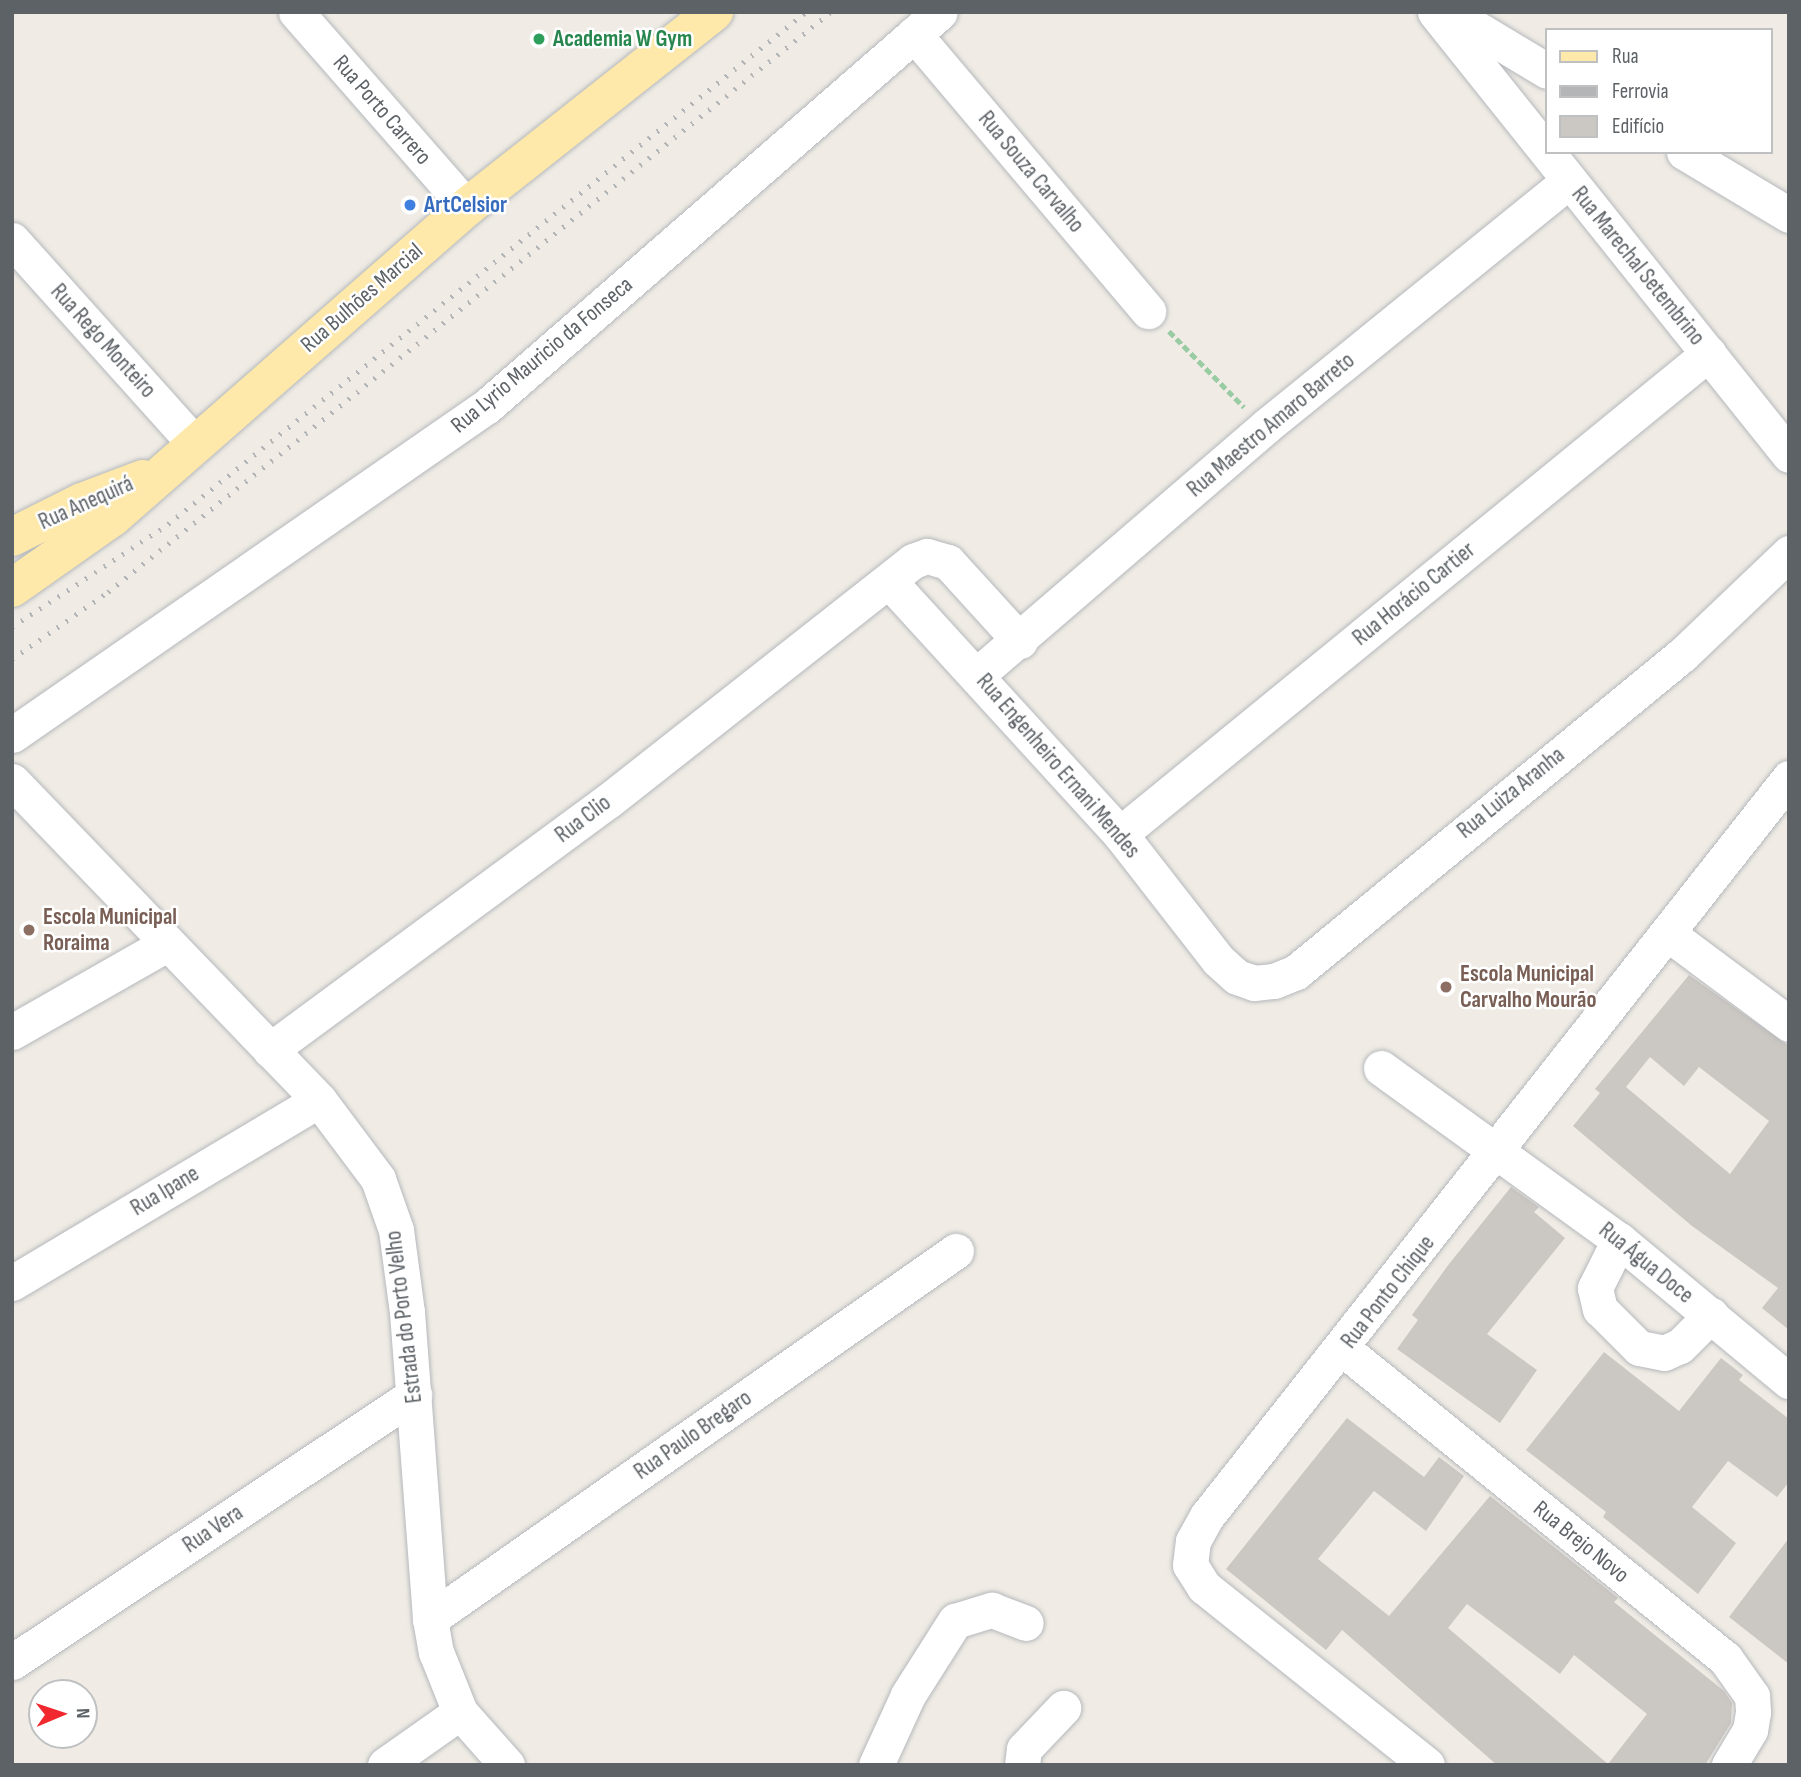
<!DOCTYPE html>
<html>
<head>
<meta charset="utf-8">
<style>
	body { margin:0 }
	#map { position:relative; width:1801px; height:1777px; overflow:hidden; background:#f0ece5; font-family:"Sofia Sans Condensed",sans-serif }
	div>[style] { position:absolute }
	.building>* { inset:0; background:#cbc7c2 }
	.path>* { height:4.5px; margin-top:-2.25px; transform-origin:0; background:repeating-linear-gradient(90deg,#9acca3 0 7px,transparent 0 10.5px) }
	.roads { filter:drop-shadow(0 0 2px #b5b8bc) drop-shadow(0 0 2px #b5b8bc) }
	.minor>* { height:35px; margin:-17.5px; padding:0 17.5px; transform-origin:17.5px; border-radius:17.5px; background:#fff }
	.major>* { height:38px; margin:-19px; padding:0 19px; transform-origin:19px; border-radius:19px; background:#ffe9aa }
	.rail>* { height:5px; margin-top:-2.5px; transform-origin:0; background:repeating-linear-gradient(90deg,#b4b5b6 0 2px,transparent 0 11px) }
	.dots>* { width:19px; height:19px; translate:-50% -50%; box-sizing:border-box; border:4px solid #fff; border-radius:50% }
	span { translate:-50% -50%; white-space:nowrap; text-align:center; line-height:1.15; -webkit-text-stroke:5px #fff; paint-order:stroke }
	.leisure-label { font-size:23px; color:#27864d; font-weight:700 }
	.left { translate:0 -50%; text-align:left }
	.street-label { font-size:23px; color:#5c6266 }
	.shop-label { font-size:23px; color:#366cbe; font-weight:700 }
	.education-label { font-size:23px; color:#785e54; font-weight:700 }
	.frame { position:absolute; inset:0; border:14px solid #5c6266; pointer-events:none }
	.legend { position:absolute; left:1545px; top:28px; width:228px; height:126px; box-sizing:border-box; background:#fff; border:2px solid #bec0c2; margin:0; padding:9px 12px; list-style:none; font-size:21px; color:#5c6266 }
	.legend li { display:flex; align-items:center; gap:14px; height:35px }
	.legend b { width:35px; border:2px solid #bec0c2 }
	.north { position:absolute; left:28px; top:1679px; width:70px; height:70px; box-sizing:border-box; background:#fff; border:2px solid #bec0c2; border-radius:50%; rotate:88deg; font-size:19px; font-weight:700; line-height:28px; text-align:center; color:#5c6266 }
	.north::after { content:''; display:block; margin:auto; width:24px; height:32px; background:#f1292e; clip-path:polygon(50% 0,100% 100%,50% 72%,0 100%) }
</style>
</head>
<body>
<div id="map">
	<div class="building">
		<i style="clip-path:polygon(evenodd,1689px 975px,1789px 1046px,1789px 1330px,1762px 1308px,1778px 1288px,1692px 1226px,1573px 1126px,1600px 1093px,1595px 1089px,1689px 975px,1650px 1057px,1684px 1086px,1699px 1067px,1769px 1121px,1730px 1174px,1626px 1087px,1650px 1057px)"></i>
		<i style="clip-path:polygon(1511px 1187px,1539px 1207px,1534px 1212px,1565px 1238px,1487px 1334px,1537px 1370px,1500px 1423px,1397px 1349px,1418px 1320px,1412px 1315px,1449px 1264px)"></i>
		<i style="clip-path:polygon(1604px 1352px,1679px 1411px,1721px 1358px,1743px 1375px,1739px 1380px,1789px 1419px,1789px 1482px,1777px 1497px,1728px 1461px,1692px 1507px,1736px 1543px,1698px 1594px,1603px 1517px,1606px 1512px,1526px 1450px)"></i>
		<i style="clip-path:polygon(evenodd,1347px 1418px,1424px 1477px,1439px 1457px,1464px 1476px,1426px 1531px,1374px 1491px,1318px 1559px,1389px 1616px,1490px 1496px,1618px 1598px,1614px 1602px,1724px 1691px,1732px 1703px,1731px 1723px,1705px 1765px,1497px 1765px,1342px 1630px,1326px 1650px,1226px 1569px,1347px 1418px,1467px 1604px,1560px 1674px,1574px 1655px,1647px 1714px,1608px 1764px,1448px 1628px,1467px 1604px)"></i>
		<i style="clip-path:polygon(1789px 1538px,1789px 1664px,1729px 1617px)"></i>
	</div>
	<div class="path">
		<i style="left:1169px;top:331px;width:107px;rotate:45.4deg"></i>
	</div>
	<div class="roads">
		<div class="minor">
			<i style="left:296px;top:12px;width:259px;rotate:48.8deg"></i>
			<i style="left:1435px;top:12px;width:567px;rotate:51.37deg"></i>
			<i style="left:1449px;top:12px;width:114px;rotate:31deg"></i>
			<i style="left:914px;top:34px;width:363px;rotate:49.8deg"></i>
			<i style="left:1684px;top:152px;width:122px;rotate:31deg"></i>
			<i style="left:12px;top:240px;width:273px;rotate:48.1deg"></i>
			<i style="left:889px;top:581px;width:343px;rotate:47.6deg"></i>
			<i style="left:1120px;top:834px;width:160px;rotate:52.1deg"></i>
			<i style="left:1218px;top:960px;width:25px;rotate:42deg"></i>
			<i style="left:1237px;top:977px;width:18px;rotate:19deg"></i>
			<i style="left:1254px;top:983px;width:20px;rotate:-6deg"></i>
			<i style="left:1274px;top:981px;width:24px;rotate:-22deg"></i>
			<i style="left:1296px;top:972px;width:499px;rotate:-39.4deg"></i>
			<i style="left:1682px;top:655px;width:148px;rotate:-43.6deg"></i>
			<i style="left:978px;top:674px;width:379px;rotate:-40.7deg"></i>
			<i style="left:1265px;top:427px;width:391px;rotate:-39deg"></i>
			<i style="left:12px;top:735px;width:578px;rotate:-34.71deg"></i>
			<i style="left:487px;top:406px;width:600px;rotate:-41.02deg"></i>
			<i style="left:12px;top:781px;width:443px;rotate:46.1deg"></i>
			<i style="left:319px;top:1100px;width:99px;rotate:53.2deg"></i>
			<i style="left:378px;top:1179px;width:54px;rotate:70.6deg"></i>
			<i style="left:396px;top:1230px;width:83px;rotate:82.4deg"></i>
			<i style="left:407px;top:1312px;width:308px;rotate:85.7deg"></i>
			<i style="left:430px;top:1619px;width:34px;rotate:80deg"></i>
			<i style="left:436px;top:1652px;width:65px;rotate:68.2deg"></i>
			<i style="left:460px;top:1712px;width:71px;rotate:48.4deg"></i>
			<i style="left:1120px;top:834px;width:760px;rotate:-39.24deg"></i>
			<i style="left:1667px;top:933px;width:152px;rotate:36.7deg"></i>
			<i style="left:12px;top:1032px;width:178px;rotate:-29.6deg"></i>
			<i style="left:270px;top:1050px;width:420px;rotate:-36.4deg"></i>
			<i style="left:608px;top:801px;width:388px;rotate:-38.2deg"></i>
			<i style="left:913px;top:561px;width:15px;rotate:-20deg"></i>
			<i style="left:927px;top:556px;width:22px;rotate:16deg"></i>
			<i style="left:948px;top:562px;width:107px;rotate:47.7deg"></i>
			<i style="left:1381px;top:1068px;width:294px;rotate:35.9deg"></i>
			<i style="left:1619px;top:1240px;width:221px;rotate:39.7deg"></i>
			<i style="left:1619px;top:1240px;width:54px;rotate:116.6deg"></i>
			<i style="left:1595px;top:1288px;width:22px;rotate:77deg"></i>
			<i style="left:1600px;top:1309px;width:55px;rotate:45deg"></i>
			<i style="left:1639px;top:1348px;width:25px;rotate:11deg"></i>
			<i style="left:1664px;top:1353px;width:17px;rotate:-24deg"></i>
			<i style="left:1680px;top:1346px;width:44px;rotate:-45deg"></i>
			<i style="left:12px;top:1283px;width:357px;rotate:-30.8deg"></i>
			<i style="left:1343px;top:1349px;width:491px;rotate:39deg"></i>
			<i style="left:1725px;top:1658px;width:47px;rotate:54.6deg"></i>
			<i style="left:1752px;top:1696px;width:16px;rotate:86deg"></i>
			<i style="left:1753px;top:1712px;width:18px;rotate:99deg"></i>
			<i style="left:1750px;top:1730px;width:41px;rotate:121deg"></i>
			<i style="left:430px;top:1619px;width:642px;rotate:-34.98deg"></i>
			<i style="left:12px;top:1662px;width:483px;rotate:-33.6deg"></i>
			<i style="left:385px;top:1765px;width:92px;rotate:-35.2deg"></i>
			<i style="left:876px;top:1765px;width:77px;rotate:-65.4deg"></i>
			<i style="left:908px;top:1695px;width:88px;rotate:-57.6deg"></i>
			<i style="left:955px;top:1621px;width:39px;rotate:-17deg"></i>
			<i style="left:992px;top:1610px;width:36px;rotate:21deg"></i>
			<i style="left:1022px;top:1765px;width:16px;rotate:-83deg"></i>
			<i style="left:1024px;top:1749px;width:57px;rotate:-46.4deg"></i>
			<i style="left:1427px;top:1765px;width:285px;rotate:-141.4deg"></i>
			<i style="left:1204px;top:1587px;width:26px;rotate:-122deg"></i>
			<i style="left:1190px;top:1565px;width:24px;rotate:-83deg"></i>
			<i style="left:1193px;top:1541px;width:29px;rotate:-61deg"></i>
			<i style="left:1207px;top:1516px;width:940px;rotate:-51.74deg"></i>
		</div>
		<div class="major">
			<i style="left:12px;top:537px;width:78px;rotate:-26.6deg"></i>
			<i style="left:82px;top:502px;width:65px;rotate:-20.7deg"></i>
			<i style="left:12px;top:588px;width:123px;rotate:-35.1deg"></i>
			<i style="left:113px;top:517px;width:471px;rotate:-41.2deg"></i>
			<i style="left:467px;top:207px;width:315px;rotate:-38.3deg"></i>
		</div>
	</div>
	<div class="rail">
		<i style="left:12px;top:627px;width:187px;rotate:-33.4deg"></i>
		<i style="left:168px;top:524px;width:818px;rotate:-38.75deg"></i>
		<i style="left:12px;top:659px;width:117px;rotate:-34.9deg"></i>
		<i style="left:108px;top:592px;width:927px;rotate:-38.74deg"></i>
	</div>
	<div class="dots">
		<i style="left:539px;top:39px;background:#2e9e5b"></i>
		<i style="left:410px;top:205px;background:#3f7fe0"></i>
		<i style="left:29px;top:930px;background:#8d6e63"></i>
		<i style="left:1446px;top:987px;background:#8d6e63"></i>
	</div>
	<div class="leisure-label">
		<span class="left" style="left:553px;top:39px">Academia W Gym</span>
	</div>
	<div class="street-label">
		<span style="left:382px;top:110px;rotate:49deg">Rua Porto Carrero</span>
		<span style="left:1031px;top:172px;rotate:50deg">Rua Souza Carvalho</span>
		<span style="left:1638px;top:266px;rotate:51deg">Rua Marechal Setembrino</span>
		<span style="left:362px;top:298px;rotate:-41deg">Rua Bulhões Marcial</span>
		<span style="left:103px;top:341px;rotate:48deg">Rua Rego Monteiro</span>
		<span style="left:542px;top:355px;rotate:-40deg">Rua Lyrio Mauricio da Fonseca</span>
		<span style="left:1271px;top:425px;rotate:-40deg">Rua Maestro Amaro Barreto</span>
		<span style="left:86px;top:503px;rotate:-24deg">Rua Anequirá</span>
		<span style="left:1414px;top:594px;rotate:-39deg">Rua Horácio Cartier</span>
		<span style="left:1058px;top:766px;rotate:49deg">Rua Engenheiro Ernani Mendes</span>
		<span style="left:1511px;top:793px;rotate:-39deg">Rua Luiza Aranha</span>
		<span style="left:583px;top:819px;rotate:-37deg">Rua Clio</span>
		<span style="left:165px;top:1191px;rotate:-31deg">Rua Ipane</span>
		<span style="left:1646px;top:1263px;rotate:39deg">Rua Água Doce</span>
		<span style="left:1388px;top:1292px;rotate:-52deg">Rua Ponto Chique</span>
		<span style="left:404px;top:1317px;rotate:-97deg">Estrada do Porto Velho</span>
		<span style="left:693px;top:1435px;rotate:-35deg">Rua Paulo Bregaro</span>
		<span style="left:213px;top:1529px;rotate:-34deg">Rua Vera</span>
		<span style="left:1581px;top:1542px;rotate:39deg">Rua Brejo Novo</span>
	</div>
	<div class="shop-label">
		<span class="left" style="left:424px;top:205px">ArtCelsior</span>
	</div>
	<div class="education-label">
		<span class="left" style="left:43px;top:930px">Escola Municipal<br>Roraima</span>
		<span class="left" style="left:1460px;top:987px">Escola Municipal<br>Carvalho Mourão</span>
	</div>
	<div class="frame"></div>
	<ul class="legend">
	<li><b style="height:9px;background:#ffe9aa"></b>Rua</li>
	<li><b style="height:9px;background:#b4b5b6"></b>Ferrovia</li>
	<li><b style="height:19px;background:#cbc7c2"></b>Edifício</li>
	</ul>
	<div class="north">N</div>
</div>
</body>
</html>
